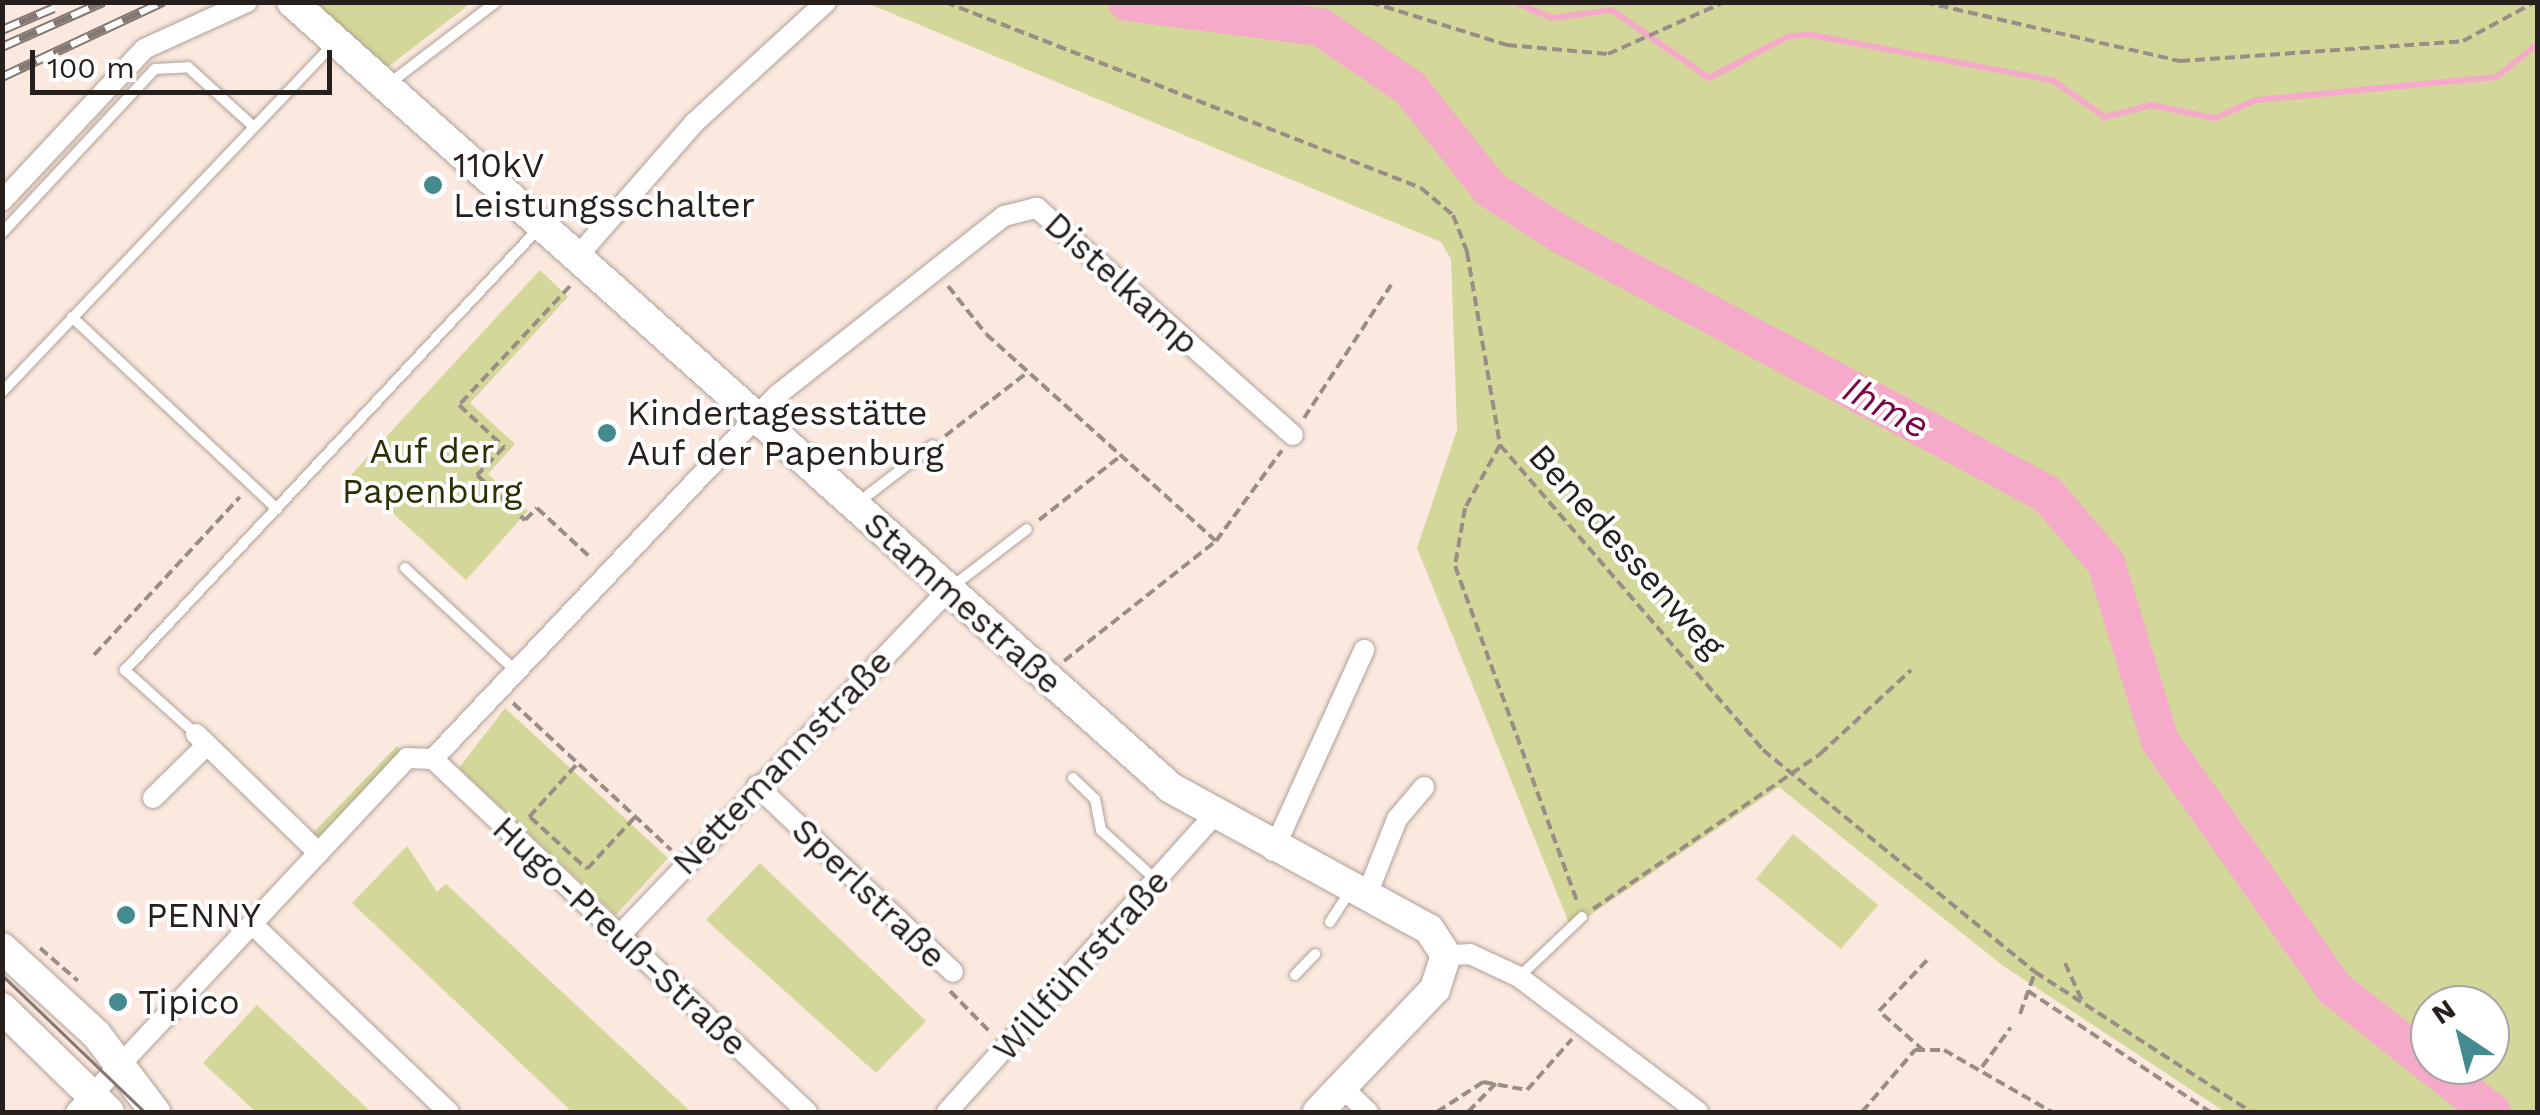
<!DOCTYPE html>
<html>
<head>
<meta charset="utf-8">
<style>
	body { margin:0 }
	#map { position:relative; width:2540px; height:1115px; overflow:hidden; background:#fbe9df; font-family:"Work Sans",sans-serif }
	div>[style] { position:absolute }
	.green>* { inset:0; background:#d3d799 }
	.stream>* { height:6px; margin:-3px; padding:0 3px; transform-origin:3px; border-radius:3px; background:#f6aac9 }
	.river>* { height:38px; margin:-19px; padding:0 19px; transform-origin:19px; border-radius:19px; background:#f6aac9 }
	.path>* { height:4px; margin-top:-2px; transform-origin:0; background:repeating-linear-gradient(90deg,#9a8d86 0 10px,transparent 0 15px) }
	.roads { filter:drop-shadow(0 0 2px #b0a096) drop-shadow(0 0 2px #b0a096) }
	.lane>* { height:10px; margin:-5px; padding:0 5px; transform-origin:5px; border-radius:5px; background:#fff }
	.street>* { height:20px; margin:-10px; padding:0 10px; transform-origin:10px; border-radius:10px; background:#fff }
	.secondary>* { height:30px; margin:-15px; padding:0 15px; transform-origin:15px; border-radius:15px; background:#fff }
	.tram>* { height:2.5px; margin:-1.25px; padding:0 1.25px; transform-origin:1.25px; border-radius:1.25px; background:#837872 }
	.rail>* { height:10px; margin-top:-5px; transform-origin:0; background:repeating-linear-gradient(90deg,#fff 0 19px,#837872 0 38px); box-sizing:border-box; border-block:2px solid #837872 }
	.dots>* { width:28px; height:28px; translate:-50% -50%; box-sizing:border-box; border:5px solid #fff; border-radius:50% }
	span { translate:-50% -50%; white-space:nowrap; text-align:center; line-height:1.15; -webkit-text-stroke:8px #fff; paint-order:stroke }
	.poi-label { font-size:35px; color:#261f1c }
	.left { translate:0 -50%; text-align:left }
	.street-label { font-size:35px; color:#261f1c }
	.park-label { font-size:35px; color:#2e2f04 }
	.water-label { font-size:38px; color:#770447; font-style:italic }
	.frame { position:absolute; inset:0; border:5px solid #261f1c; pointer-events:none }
	.north { position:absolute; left:2410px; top:985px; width:100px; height:100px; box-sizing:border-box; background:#fff; border:2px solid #a8a5a4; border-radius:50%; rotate:325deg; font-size:28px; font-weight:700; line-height:40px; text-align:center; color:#261f1c }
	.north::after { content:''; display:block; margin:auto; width:35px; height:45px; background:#438b8e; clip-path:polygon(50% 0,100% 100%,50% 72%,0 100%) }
	.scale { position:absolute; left:30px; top:50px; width:302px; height:45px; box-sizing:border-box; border:5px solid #261f1c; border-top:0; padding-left:12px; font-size:30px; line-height:35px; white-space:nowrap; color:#261f1c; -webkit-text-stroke:8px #fff; paint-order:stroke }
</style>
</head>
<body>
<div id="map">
	<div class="green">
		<i style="clip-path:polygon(292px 3px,471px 3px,375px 77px)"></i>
		<i style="clip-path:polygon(evenodd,867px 3px,2537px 3px,2537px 1112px,2225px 1112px,2002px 965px,1779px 787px,1571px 928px,1417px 548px,1457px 430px,1451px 259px,1441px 242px,867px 3px,2430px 1005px,2490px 1005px,2490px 1065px,2430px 1065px,2430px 1005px)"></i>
		<i style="clip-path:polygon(540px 270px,568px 297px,470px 403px,515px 444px,488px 474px,528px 511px,466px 580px,351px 475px)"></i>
		<i style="clip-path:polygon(505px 708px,668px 858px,616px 915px,459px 768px)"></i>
		<i style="clip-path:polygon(397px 746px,407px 758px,319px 853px,306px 840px)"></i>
		<i style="clip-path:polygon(1793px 834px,1878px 905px,1841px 949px,1756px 879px)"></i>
		<i style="clip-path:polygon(407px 846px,437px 892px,446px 884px,691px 1112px,572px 1112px,352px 903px)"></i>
		<i style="clip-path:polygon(760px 863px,926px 1021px,876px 1073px,706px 920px)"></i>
		<i style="clip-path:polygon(257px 1005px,371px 1112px,256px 1112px,203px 1063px)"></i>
	</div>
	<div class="stream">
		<i style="left:1514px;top:2px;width:41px;rotate:22.8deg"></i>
		<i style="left:1552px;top:18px;width:61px;rotate:-7.6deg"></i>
		<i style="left:1612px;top:10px;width:118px;rotate:35deg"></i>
		<i style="left:1709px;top:78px;width:90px;rotate:-27.7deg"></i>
		<i style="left:1789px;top:36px;width:22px;rotate:-3deg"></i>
		<i style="left:1811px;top:35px;width:245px;rotate:10.6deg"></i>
		<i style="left:2052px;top:80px;width:65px;rotate:34.9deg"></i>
		<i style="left:2105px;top:117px;width:48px;rotate:-14.6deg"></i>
		<i style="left:2151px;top:105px;width:65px;rotate:11.5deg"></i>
		<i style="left:2215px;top:118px;width:45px;rotate:-23.7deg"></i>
		<i style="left:2256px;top:100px;width:241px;rotate:-5.5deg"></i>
		<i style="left:2496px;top:77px;width:53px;rotate:-38.2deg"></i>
	</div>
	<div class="river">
		<i style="left:1127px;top:2px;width:195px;rotate:7.4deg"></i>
		<i style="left:1320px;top:27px;width:109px;rotate:34.1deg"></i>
		<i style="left:1410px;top:88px;width:129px;rotate:51.6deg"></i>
		<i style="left:1490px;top:189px;width:83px;rotate:32.7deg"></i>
		<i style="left:1560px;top:234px;width:552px;rotate:28.1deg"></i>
		<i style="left:2047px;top:494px;width:91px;rotate:49.5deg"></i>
		<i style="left:2106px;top:563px;width:186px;rotate:73.1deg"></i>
		<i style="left:2160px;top:741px;width:304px;rotate:54.8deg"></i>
		<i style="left:2335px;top:989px;width:121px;rotate:38.3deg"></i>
		<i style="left:2431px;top:1065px;width:77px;rotate:37.6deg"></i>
	</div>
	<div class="path">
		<i style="left:945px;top:2px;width:511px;rotate:21.34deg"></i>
		<i style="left:1421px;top:188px;width:42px;rotate:40.2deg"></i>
		<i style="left:1453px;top:215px;width:40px;rotate:69deg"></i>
		<i style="left:1467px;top:252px;width:196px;rotate:80.3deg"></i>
		<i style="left:1500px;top:445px;width:403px;rotate:49.2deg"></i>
		<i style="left:1763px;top:750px;width:351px;rotate:39.2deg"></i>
		<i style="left:2035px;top:972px;width:257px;rotate:32.9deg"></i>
		<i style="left:1370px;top:2px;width:144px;rotate:17.4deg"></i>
		<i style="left:1507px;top:45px;width:101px;rotate:5.1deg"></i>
		<i style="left:1608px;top:54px;width:127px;rotate:-24.1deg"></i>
		<i style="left:1924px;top:2px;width:263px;rotate:13deg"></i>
		<i style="left:2180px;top:61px;width:284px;rotate:-4deg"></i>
		<i style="left:2463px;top:41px;width:82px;rotate:-28.4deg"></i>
		<i style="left:570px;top:286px;width:163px;rotate:133deg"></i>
		<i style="left:459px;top:405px;width:62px;rotate:43deg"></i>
		<i style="left:504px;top:447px;width:39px;rotate:134deg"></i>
		<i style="left:477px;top:475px;width:66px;rotate:43.2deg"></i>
		<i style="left:525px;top:520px;width:17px;rotate:-45deg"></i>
		<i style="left:537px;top:508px;width:75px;rotate:42.8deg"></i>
		<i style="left:948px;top:286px;width:61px;rotate:51.6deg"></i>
		<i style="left:986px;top:334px;width:309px;rotate:42deg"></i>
		<i style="left:1304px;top:418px;width:159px;rotate:-56.8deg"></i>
		<i style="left:945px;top:436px;width:105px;rotate:-37.6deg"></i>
		<i style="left:1500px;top:445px;width:72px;rotate:119.1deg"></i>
		<i style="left:1465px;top:508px;width:59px;rotate:99.8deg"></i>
		<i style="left:1455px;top:566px;width:357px;rotate:70deg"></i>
		<i style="left:1039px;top:520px;width:100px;rotate:-38.1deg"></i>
		<i style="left:94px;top:655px;width:215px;rotate:-47.3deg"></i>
		<i style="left:1064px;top:661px;width:194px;rotate:-38.3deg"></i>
		<i style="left:1216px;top:541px;width:112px;rotate:-54deg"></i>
		<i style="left:513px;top:703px;width:216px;rotate:42.9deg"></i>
		<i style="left:529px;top:817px;width:73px;rotate:-47.8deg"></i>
		<i style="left:530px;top:817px;width:77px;rotate:42.4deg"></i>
		<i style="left:587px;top:869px;width:71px;rotate:-47.3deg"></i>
		<i style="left:1593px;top:909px;width:275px;rotate:-34.3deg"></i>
		<i style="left:1820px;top:754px;width:124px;rotate:-42.7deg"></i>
		<i style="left:40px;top:948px;width:50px;rotate:41deg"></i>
		<i style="left:2065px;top:963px;width:44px;rotate:65.8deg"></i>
		<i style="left:950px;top:991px;width:60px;rotate:45.7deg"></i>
		<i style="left:2028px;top:991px;width:219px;rotate:33.6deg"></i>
		<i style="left:2020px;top:1014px;width:45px;rotate:-70.3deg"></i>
		<i style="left:1924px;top:1051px;width:60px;rotate:-138.4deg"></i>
		<i style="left:1879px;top:1011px;width:74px;rotate:-46.6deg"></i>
		<i style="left:1982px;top:1067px;width:49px;rotate:-54.1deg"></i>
		<i style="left:1437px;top:1112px;width:55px;rotate:-33.1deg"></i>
		<i style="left:1483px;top:1082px;width:45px;rotate:10.3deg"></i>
		<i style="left:1527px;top:1090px;width:68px;rotate:-48.6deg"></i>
		<i style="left:1468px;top:1112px;width:42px;rotate:-46deg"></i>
		<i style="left:1862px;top:1112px;width:82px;rotate:-49.5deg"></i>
		<i style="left:1915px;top:1050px;width:29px"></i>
		<i style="left:1944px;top:1050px;width:125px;rotate:29.9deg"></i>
	</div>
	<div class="roads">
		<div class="lane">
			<i style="left:390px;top:83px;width:133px;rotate:-37.4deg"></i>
			<i style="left:2px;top:233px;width:224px;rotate:-47deg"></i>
			<i style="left:155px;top:69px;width:33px;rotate:-3deg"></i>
			<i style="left:188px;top:67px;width:89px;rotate:42.3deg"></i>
			<i style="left:72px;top:317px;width:281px;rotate:43.1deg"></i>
			<i style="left:2px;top:392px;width:480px;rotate:-46.4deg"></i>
			<i style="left:859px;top:502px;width:93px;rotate:-37.6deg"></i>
			<i style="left:405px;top:568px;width:151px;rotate:42.9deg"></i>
			<i style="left:953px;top:586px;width:93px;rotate:-37.6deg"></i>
			<i style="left:196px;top:734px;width:96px;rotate:-138deg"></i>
			<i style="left:125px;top:670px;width:607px;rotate:-46.87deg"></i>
			<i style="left:1073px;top:778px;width:30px;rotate:44deg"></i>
			<i style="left:1095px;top:799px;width:32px;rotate:79deg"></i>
			<i style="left:1101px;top:830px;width:74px;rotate:42.3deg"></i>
			<i style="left:1330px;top:922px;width:38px;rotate:-57deg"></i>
			<i style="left:1295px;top:975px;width:29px;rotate:-46deg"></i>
			<i style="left:1519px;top:977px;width:87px;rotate:-43.6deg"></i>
		</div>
		<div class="street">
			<i style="left:2px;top:201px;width:208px;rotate:-46.9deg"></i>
			<i style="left:144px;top:49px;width:113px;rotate:-24.5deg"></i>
			<i style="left:576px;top:258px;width:179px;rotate:-48.8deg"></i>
			<i style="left:694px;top:123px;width:179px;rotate:-42.5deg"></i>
			<i style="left:196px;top:734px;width:171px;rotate:44.1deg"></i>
			<i style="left:433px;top:759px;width:514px;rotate:43.35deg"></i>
			<i style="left:757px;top:786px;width:270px;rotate:43.5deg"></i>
			<i style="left:153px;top:798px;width:76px;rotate:-44.5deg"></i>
			<i style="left:1273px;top:851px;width:221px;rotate:-65.6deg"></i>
			<i style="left:1366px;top:897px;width:84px;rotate:-68.3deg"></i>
			<i style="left:1397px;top:819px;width:42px;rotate:-49.8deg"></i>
			<i style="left:252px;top:924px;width:272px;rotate:43.7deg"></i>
			<i style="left:619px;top:936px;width:477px;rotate:-46.4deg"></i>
			<i style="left:1446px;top:955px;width:24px;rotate:-2deg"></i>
			<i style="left:1470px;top:954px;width:54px;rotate:25.1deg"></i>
			<i style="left:1519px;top:977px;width:224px;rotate:37deg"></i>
			<i style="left:1342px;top:1087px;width:36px;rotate:44deg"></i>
			<i style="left:76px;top:1112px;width:485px;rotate:-46.9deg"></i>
			<i style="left:407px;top:758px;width:26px;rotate:2deg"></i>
			<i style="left:433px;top:759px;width:499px;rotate:-46.6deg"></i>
			<i style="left:776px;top:396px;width:290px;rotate:-38.3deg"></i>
			<i style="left:1004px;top:216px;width:34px;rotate:-14deg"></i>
			<i style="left:1037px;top:208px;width:342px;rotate:41.6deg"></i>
			<i style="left:947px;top:1112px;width:397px;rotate:-48deg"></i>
		</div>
		<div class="secondary">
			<i style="left:292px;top:2px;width:1179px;rotate:41.8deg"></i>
			<i style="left:1171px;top:788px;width:294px;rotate:28.7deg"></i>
			<i style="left:1429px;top:929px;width:31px;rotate:57deg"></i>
			<i style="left:1446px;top:955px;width:36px;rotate:108deg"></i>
			<i style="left:1435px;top:989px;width:170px;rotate:133.6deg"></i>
			<i style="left:2px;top:948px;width:127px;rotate:42.5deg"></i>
			<i style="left:96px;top:1034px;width:98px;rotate:52.9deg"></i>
			<i style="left:2px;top:1008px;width:149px;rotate:44.2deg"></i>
		</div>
	</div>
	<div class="tram">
		<i style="left:2px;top:975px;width:198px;rotate:43.8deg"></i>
	</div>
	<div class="rail">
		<i style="left:2px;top:30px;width:56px;rotate:-22.9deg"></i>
		<i style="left:2px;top:47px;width:111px;rotate:-24deg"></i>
		<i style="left:2px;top:77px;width:178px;rotate:-25deg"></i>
	</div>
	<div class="dots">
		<i style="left:433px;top:185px;background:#438b8e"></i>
		<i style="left:607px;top:433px;background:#438b8e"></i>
		<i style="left:126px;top:915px;background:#438b8e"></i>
		<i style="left:118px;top:1002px;background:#438b8e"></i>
	</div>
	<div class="poi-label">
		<span class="left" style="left:453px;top:185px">110kV<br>Leistungsschalter</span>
		<span class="left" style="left:627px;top:433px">Kindertagesstätte<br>Auf der Papenburg</span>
		<span class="left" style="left:146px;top:915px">PENNY</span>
		<span class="left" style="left:138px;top:1002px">Tipico</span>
	</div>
	<div class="street-label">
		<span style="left:1122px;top:283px;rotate:42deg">Distelkamp</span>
		<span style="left:1627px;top:551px;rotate:48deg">Benedessenweg</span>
		<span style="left:963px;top:603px;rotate:42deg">Stammestraße</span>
		<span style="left:782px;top:762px;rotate:-46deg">Nettemannstraße</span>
		<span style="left:869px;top:893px;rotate:44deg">Sperlstraße</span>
		<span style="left:620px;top:936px;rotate:43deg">Hugo-Preuß-Straße</span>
		<span style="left:1081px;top:965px;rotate:-48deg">Willführstraße</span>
	</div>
	<div class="park-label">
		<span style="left:432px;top:471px">Auf der<br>Papenburg</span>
	</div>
	<div class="water-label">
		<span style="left:1886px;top:408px;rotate:28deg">Ihme</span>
	</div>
	<div class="frame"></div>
	<div class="north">N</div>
	<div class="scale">100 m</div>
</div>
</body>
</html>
